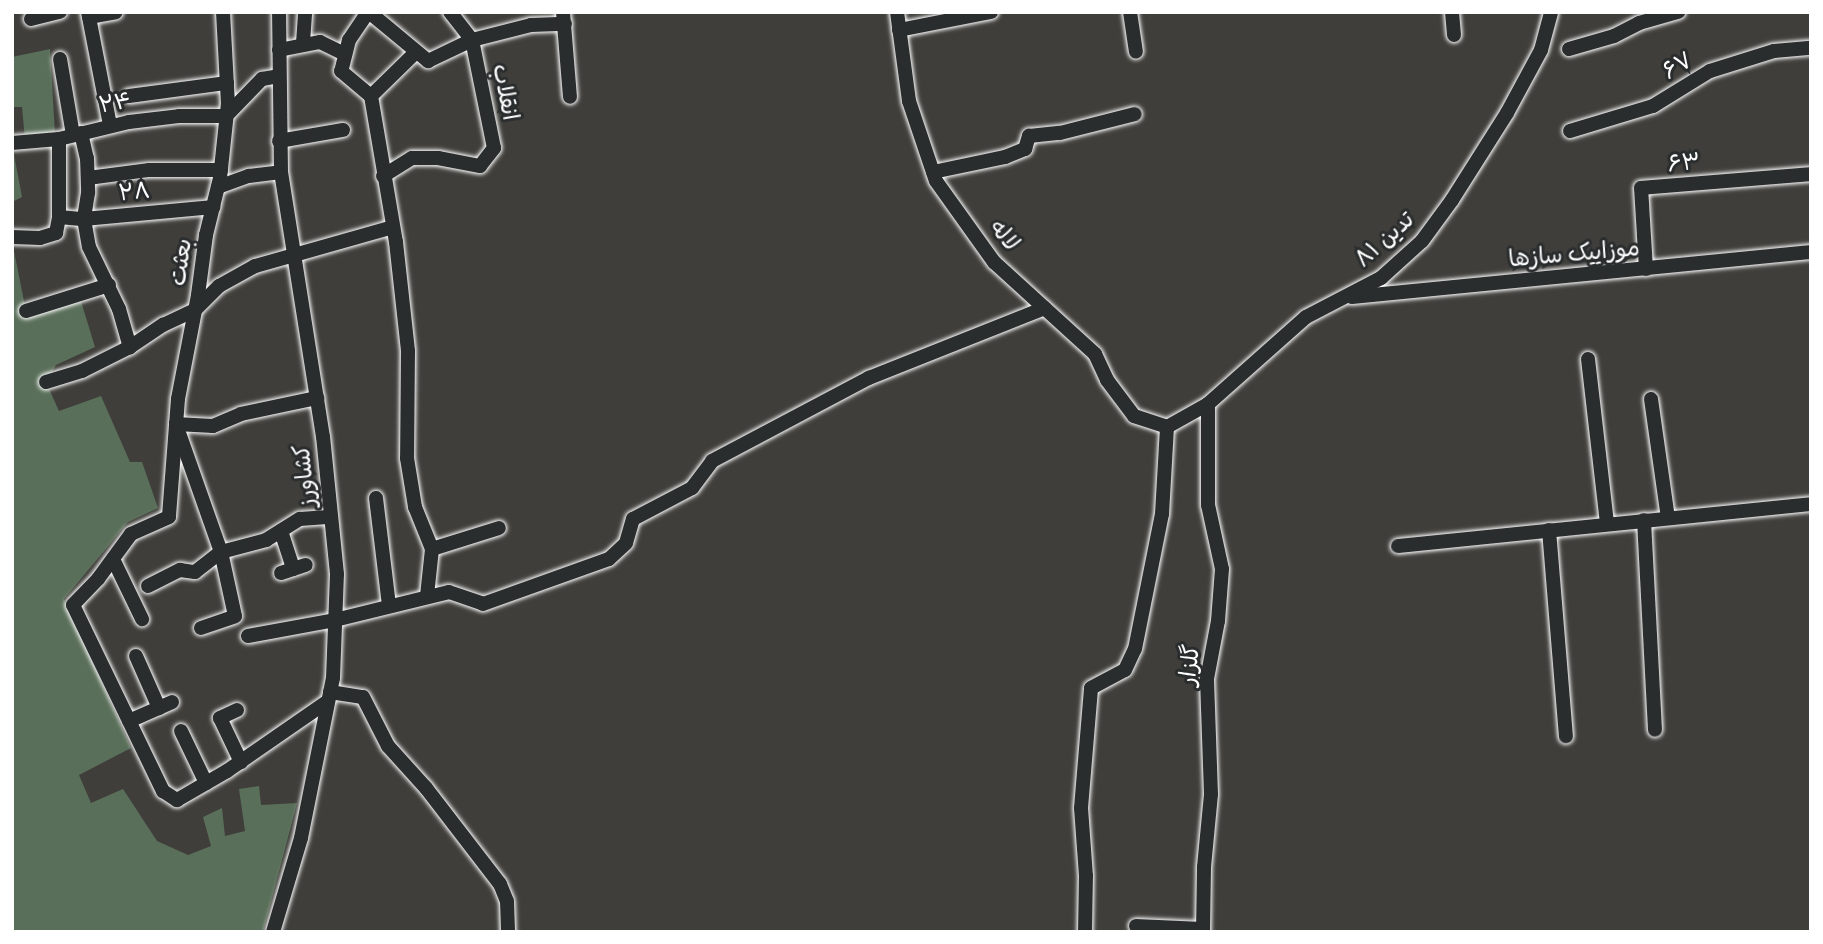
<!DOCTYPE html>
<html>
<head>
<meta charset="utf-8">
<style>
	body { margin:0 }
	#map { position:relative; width:1823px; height:944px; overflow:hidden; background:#3f3e3a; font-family:Delius,"Playpen Sans Arabic",sans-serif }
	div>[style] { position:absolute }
	.green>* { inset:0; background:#5a6f5a }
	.roads { filter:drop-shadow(0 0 2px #fff) drop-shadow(0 0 2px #fff) }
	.minor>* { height:14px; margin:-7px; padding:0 7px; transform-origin:7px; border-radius:7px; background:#2a2d2e }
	span { translate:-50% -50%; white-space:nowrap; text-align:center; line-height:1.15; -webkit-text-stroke:6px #2a2d2e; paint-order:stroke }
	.street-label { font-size:23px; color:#fff }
	.frame { position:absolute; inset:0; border:14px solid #fff; pointer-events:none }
</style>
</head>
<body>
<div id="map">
	<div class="green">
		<i style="clip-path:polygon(50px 49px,55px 134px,25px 140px,22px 107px,12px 107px,12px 57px)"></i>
		<i style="clip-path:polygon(12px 144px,22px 197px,12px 202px)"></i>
		<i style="clip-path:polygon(12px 241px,26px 311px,80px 298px,95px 347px,56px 365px,46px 382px,59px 411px,101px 396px,130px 462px,142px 462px,158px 508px,128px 522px,64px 599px,131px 748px,79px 775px,91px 803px,123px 789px,157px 841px,188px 855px,211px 846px,203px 817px,222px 808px,225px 836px,245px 831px,239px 789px,259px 786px,261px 805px,297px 803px,263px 932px,12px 932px)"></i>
	</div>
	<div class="roads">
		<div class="minor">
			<i style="left:88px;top:12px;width:115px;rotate:79deg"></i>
			<i style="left:223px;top:12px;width:91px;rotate:86.9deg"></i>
			<i style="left:228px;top:103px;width:75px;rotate:96.1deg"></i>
			<i style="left:220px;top:178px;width:59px;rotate:103.8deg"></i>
			<i style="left:206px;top:235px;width:61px;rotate:97.6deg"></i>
			<i style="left:198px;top:295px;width:106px;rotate:100.9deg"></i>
			<i style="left:178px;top:399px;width:118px;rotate:94.4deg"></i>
			<i style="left:169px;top:517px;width:42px;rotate:155.9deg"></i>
			<i style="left:131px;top:534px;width:56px;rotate:126.3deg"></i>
			<i style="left:98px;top:579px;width:36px;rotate:134deg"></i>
			<i style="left:73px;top:605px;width:207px;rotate:64.2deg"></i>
			<i style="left:163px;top:791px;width:17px;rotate:33deg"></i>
			<i style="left:177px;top:800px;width:58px;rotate:-30.1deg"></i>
			<i style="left:227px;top:771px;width:123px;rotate:-34.7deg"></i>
			<i style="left:368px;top:12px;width:34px;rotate:124deg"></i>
			<i style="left:349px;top:40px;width:32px;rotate:104deg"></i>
			<i style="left:341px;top:71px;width:39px;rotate:40deg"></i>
			<i style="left:371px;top:96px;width:148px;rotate:80.3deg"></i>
			<i style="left:396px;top:242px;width:110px;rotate:83.7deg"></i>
			<i style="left:408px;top:351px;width:107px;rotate:90.5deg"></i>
			<i style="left:407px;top:458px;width:50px;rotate:80.7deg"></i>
			<i style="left:415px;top:507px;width:45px;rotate:68deg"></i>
			<i style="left:432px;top:549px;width:47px;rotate:96.1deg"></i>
			<i style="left:369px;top:12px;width:77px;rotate:39.7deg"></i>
			<i style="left:428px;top:61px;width:49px;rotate:-25.5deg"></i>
			<i style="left:472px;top:40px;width:61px;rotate:-14.3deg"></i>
			<i style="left:531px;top:25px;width:34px;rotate:-2deg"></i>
			<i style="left:563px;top:12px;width:85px;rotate:85.3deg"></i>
			<i style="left:897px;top:12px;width:90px;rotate:82.3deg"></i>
			<i style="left:909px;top:101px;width:84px;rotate:71.4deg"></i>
			<i style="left:936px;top:181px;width:100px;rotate:54.4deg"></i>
			<i style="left:994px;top:262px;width:137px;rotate:42.3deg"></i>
			<i style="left:1095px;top:354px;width:29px;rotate:65deg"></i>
			<i style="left:1107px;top:380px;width:45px;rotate:53.1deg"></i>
			<i style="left:1134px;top:416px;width:35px;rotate:18deg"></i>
			<i style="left:1130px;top:12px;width:40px;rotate:81.5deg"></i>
			<i style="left:1452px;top:12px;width:23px;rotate:85deg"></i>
			<i style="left:89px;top:17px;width:27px;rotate:-10deg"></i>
			<i style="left:31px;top:19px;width:30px;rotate:-14deg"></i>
			<i style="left:899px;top:30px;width:94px;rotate:-11.1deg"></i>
			<i style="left:303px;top:43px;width:31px;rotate:-86deg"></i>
			<i style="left:1569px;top:49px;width:47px;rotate:-16.1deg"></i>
			<i style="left:1614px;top:36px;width:28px;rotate:-27deg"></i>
			<i style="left:1639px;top:23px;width:41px;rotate:-15.8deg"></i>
			<i style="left:279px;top:50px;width:42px;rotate:-11deg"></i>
			<i style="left:320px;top:42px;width:28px;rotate:26deg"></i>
			<i style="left:60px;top:59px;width:77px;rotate:80.3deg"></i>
			<i style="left:129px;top:96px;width:99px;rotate:-7.6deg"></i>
			<i style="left:371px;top:96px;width:63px;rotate:-44.4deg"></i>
			<i style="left:1570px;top:131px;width:87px;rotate:-16.8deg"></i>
			<i style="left:1653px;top:106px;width:67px;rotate:-31.6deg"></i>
			<i style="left:1710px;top:71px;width:67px;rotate:-17.4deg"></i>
			<i style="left:1774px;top:51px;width:37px;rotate:-5deg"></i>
			<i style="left:81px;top:133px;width:26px;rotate:77deg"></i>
			<i style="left:87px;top:158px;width:35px;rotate:88deg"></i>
			<i style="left:88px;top:193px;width:26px;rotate:99deg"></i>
			<i style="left:84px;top:219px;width:28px;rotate:80deg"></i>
			<i style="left:89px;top:247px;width:69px;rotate:64.2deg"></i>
			<i style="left:119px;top:309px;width:40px;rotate:74deg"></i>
			<i style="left:279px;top:141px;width:65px;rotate:-9.8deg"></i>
			<i style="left:12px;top:143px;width:47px;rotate:-4.9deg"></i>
			<i style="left:59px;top:139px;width:72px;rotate:-13.7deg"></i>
			<i style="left:129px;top:122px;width:50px;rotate:-6.8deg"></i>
			<i style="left:179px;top:116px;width:47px"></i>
			<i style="left:226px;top:116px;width:52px;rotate:-45.8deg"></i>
			<i style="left:262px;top:79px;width:17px;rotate:-10deg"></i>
			<i style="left:933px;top:172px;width:74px;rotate:-11.8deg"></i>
			<i style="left:1005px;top:157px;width:22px;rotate:-22deg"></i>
			<i style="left:1025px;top:149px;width:14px;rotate:-73deg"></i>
			<i style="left:1029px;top:136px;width:31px;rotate:-6deg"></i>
			<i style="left:1060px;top:133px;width:77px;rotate:-14.2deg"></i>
			<i style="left:383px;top:176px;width:34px;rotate:-32deg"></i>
			<i style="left:412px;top:158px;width:26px"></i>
			<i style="left:438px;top:158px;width:43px;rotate:10.8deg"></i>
			<i style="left:480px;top:166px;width:23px;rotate:-52deg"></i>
			<i style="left:494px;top:148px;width:110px;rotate:-101.5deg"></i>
			<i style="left:472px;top:40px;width:36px;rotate:-128deg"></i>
			<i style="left:88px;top:178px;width:62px;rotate:-7.5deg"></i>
			<i style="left:149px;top:170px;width:72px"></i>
			<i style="left:218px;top:187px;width:33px;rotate:-20deg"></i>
			<i style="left:249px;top:176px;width:32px;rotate:-7deg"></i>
			<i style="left:59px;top:217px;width:25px;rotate:5deg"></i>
			<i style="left:84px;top:219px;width:130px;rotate:-5.3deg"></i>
			<i style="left:12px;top:237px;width:28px;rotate:2deg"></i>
			<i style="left:40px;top:238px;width:17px;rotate:-17deg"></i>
			<i style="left:56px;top:233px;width:16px;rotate:-79deg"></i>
			<i style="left:59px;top:217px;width:78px;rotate:-90deg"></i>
			<i style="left:1646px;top:269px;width:81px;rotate:-93.5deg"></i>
			<i style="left:1641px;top:188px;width:171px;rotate:-4.7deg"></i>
			<i style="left:1352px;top:297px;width:461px;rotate:-5.6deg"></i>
			<i style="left:26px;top:311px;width:87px;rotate:-17.4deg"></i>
			<i style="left:1588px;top:359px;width:166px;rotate:83.4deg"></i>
			<i style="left:46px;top:382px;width:38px;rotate:-17deg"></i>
			<i style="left:82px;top:371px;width:54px;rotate:-26.6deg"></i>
			<i style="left:130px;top:347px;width:40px;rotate:-34deg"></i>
			<i style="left:163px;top:325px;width:35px;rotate:-25deg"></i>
			<i style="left:195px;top:310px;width:34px;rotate:-45deg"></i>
			<i style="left:219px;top:286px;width:41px;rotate:-29.1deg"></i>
			<i style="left:255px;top:266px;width:143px;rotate:-15.8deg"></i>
			<i style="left:1651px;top:399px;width:120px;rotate:81.9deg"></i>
			<i style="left:1167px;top:427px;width:47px;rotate:-29.3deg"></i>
			<i style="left:1208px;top:404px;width:131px;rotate:-41.6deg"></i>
			<i style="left:1306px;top:317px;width:85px;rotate:-27.5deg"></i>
			<i style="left:1381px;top:278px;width:55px;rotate:-42.1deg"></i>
			<i style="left:1422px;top:241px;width:51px;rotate:-53.8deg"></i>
			<i style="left:1452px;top:200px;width:103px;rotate:-57.7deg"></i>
			<i style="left:1507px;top:113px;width:72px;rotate:-61.6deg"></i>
			<i style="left:1541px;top:50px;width:39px;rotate:-75deg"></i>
			<i style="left:376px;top:498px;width:109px;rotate:83.1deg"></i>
			<i style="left:1644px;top:520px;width:210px;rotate:87deg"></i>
			<i style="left:1549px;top:530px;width:207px;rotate:85.3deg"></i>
			<i style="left:281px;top:531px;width:40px;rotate:72deg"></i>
			<i style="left:1398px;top:546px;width:415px;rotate:-5.8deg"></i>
			<i style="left:432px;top:549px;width:70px;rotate:-17.4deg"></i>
			<i style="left:113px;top:559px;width:67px;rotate:64.2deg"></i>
			<i style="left:281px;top:573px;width:26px;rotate:-18deg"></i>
			<i style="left:148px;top:586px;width:36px;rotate:-27deg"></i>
			<i style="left:180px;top:570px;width:15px;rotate:8deg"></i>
			<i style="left:195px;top:572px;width:33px;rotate:-38deg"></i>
			<i style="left:221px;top:552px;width:47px;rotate:-14.9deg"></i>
			<i style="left:266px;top:540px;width:40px;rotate:-32deg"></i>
			<i style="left:300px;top:519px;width:31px;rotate:-4deg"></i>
			<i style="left:201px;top:628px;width:36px;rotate:-19deg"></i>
			<i style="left:235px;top:616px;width:66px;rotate:-102.3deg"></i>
			<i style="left:221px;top:552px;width:136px;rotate:-109.4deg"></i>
			<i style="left:176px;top:424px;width:37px;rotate:3deg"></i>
			<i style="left:213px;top:426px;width:30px;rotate:-23deg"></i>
			<i style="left:241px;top:414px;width:78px;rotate:-11.9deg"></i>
			<i style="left:248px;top:636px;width:88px;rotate:-10.4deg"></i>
			<i style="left:335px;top:620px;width:117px;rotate:-13.8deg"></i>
			<i style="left:449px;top:592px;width:36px;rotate:19deg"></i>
			<i style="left:483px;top:604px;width:134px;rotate:-19.7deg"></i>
			<i style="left:609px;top:559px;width:23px;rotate:-43deg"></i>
			<i style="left:626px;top:543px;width:25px;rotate:-74deg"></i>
			<i style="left:633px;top:519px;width:67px;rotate:-27.7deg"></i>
			<i style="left:692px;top:488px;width:34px;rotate:-53deg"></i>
			<i style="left:712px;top:461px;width:178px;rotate:-27.9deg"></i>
			<i style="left:869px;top:378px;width:189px;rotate:-21.7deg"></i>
			<i style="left:136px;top:656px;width:57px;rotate:66.1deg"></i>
			<i style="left:330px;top:692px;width:33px;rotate:9deg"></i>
			<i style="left:363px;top:697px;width:55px;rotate:63deg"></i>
			<i style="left:388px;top:746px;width:57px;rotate:47.9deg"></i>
			<i style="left:426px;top:788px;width:121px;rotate:52.4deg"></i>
			<i style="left:500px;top:884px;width:18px;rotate:68deg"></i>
			<i style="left:507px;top:901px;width:31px;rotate:88deg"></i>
			<i style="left:237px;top:710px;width:19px;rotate:155deg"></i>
			<i style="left:220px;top:718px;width:49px;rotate:64.5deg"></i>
			<i style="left:129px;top:721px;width:47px;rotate:-23.8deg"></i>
			<i style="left:181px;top:731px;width:58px;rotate:64.3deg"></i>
			<i style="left:1136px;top:926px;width:67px;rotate:2.6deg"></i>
			<i style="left:273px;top:932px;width:98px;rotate:-73.4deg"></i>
			<i style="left:301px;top:838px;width:163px;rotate:-78.7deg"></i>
			<i style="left:333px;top:678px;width:104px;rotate:-87.8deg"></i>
			<i style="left:337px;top:574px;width:138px;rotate:-95.8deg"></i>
			<i style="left:323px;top:437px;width:268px;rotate:-99deg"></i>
			<i style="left:281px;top:172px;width:160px;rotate:-90.7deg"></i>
			<i style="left:1085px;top:932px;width:56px;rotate:-89deg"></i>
			<i style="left:1086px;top:876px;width:68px;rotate:-94.2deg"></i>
			<i style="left:1081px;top:808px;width:120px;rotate:-85.2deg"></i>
			<i style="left:1091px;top:688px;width:38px;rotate:-28deg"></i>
			<i style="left:1125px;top:670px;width:23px;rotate:-65deg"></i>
			<i style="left:1135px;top:649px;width:138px;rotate:-78.7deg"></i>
			<i style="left:1162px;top:514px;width:87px;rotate:-86.7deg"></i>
			<i style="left:1203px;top:932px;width:65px;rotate:-89.1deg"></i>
			<i style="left:1204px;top:867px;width:73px;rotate:-84.5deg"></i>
			<i style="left:1211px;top:794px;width:115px;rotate:-92deg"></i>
			<i style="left:1207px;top:679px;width:59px;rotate:-79.3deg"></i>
			<i style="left:1218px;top:621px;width:52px;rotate:-85.6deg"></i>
			<i style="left:1222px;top:569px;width:66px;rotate:-102.3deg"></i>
			<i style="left:1208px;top:505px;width:101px;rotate:-90deg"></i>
		</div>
	</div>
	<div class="street-label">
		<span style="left:1677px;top:65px;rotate:-31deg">۶۷</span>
		<span style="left:506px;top:92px;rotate:79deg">انقلاب</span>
		<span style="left:115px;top:102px;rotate:-10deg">۲۴</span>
		<span style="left:1684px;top:162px;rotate:-5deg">۶۳</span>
		<span style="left:134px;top:191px;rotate:-5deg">۲۸</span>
		<span style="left:1005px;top:235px;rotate:51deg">لاله</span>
		<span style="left:1384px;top:239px;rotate:-42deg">تدین ۸۱</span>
		<span style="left:1574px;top:253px;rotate:-5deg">موزاییک سازها</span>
		<span style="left:180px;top:262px;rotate:-82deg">بعثت</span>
		<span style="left:304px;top:476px;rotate:-96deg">کشاورز</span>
		<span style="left:1189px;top:665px;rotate:-83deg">گلزار</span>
	</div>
	<div class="frame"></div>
</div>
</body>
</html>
